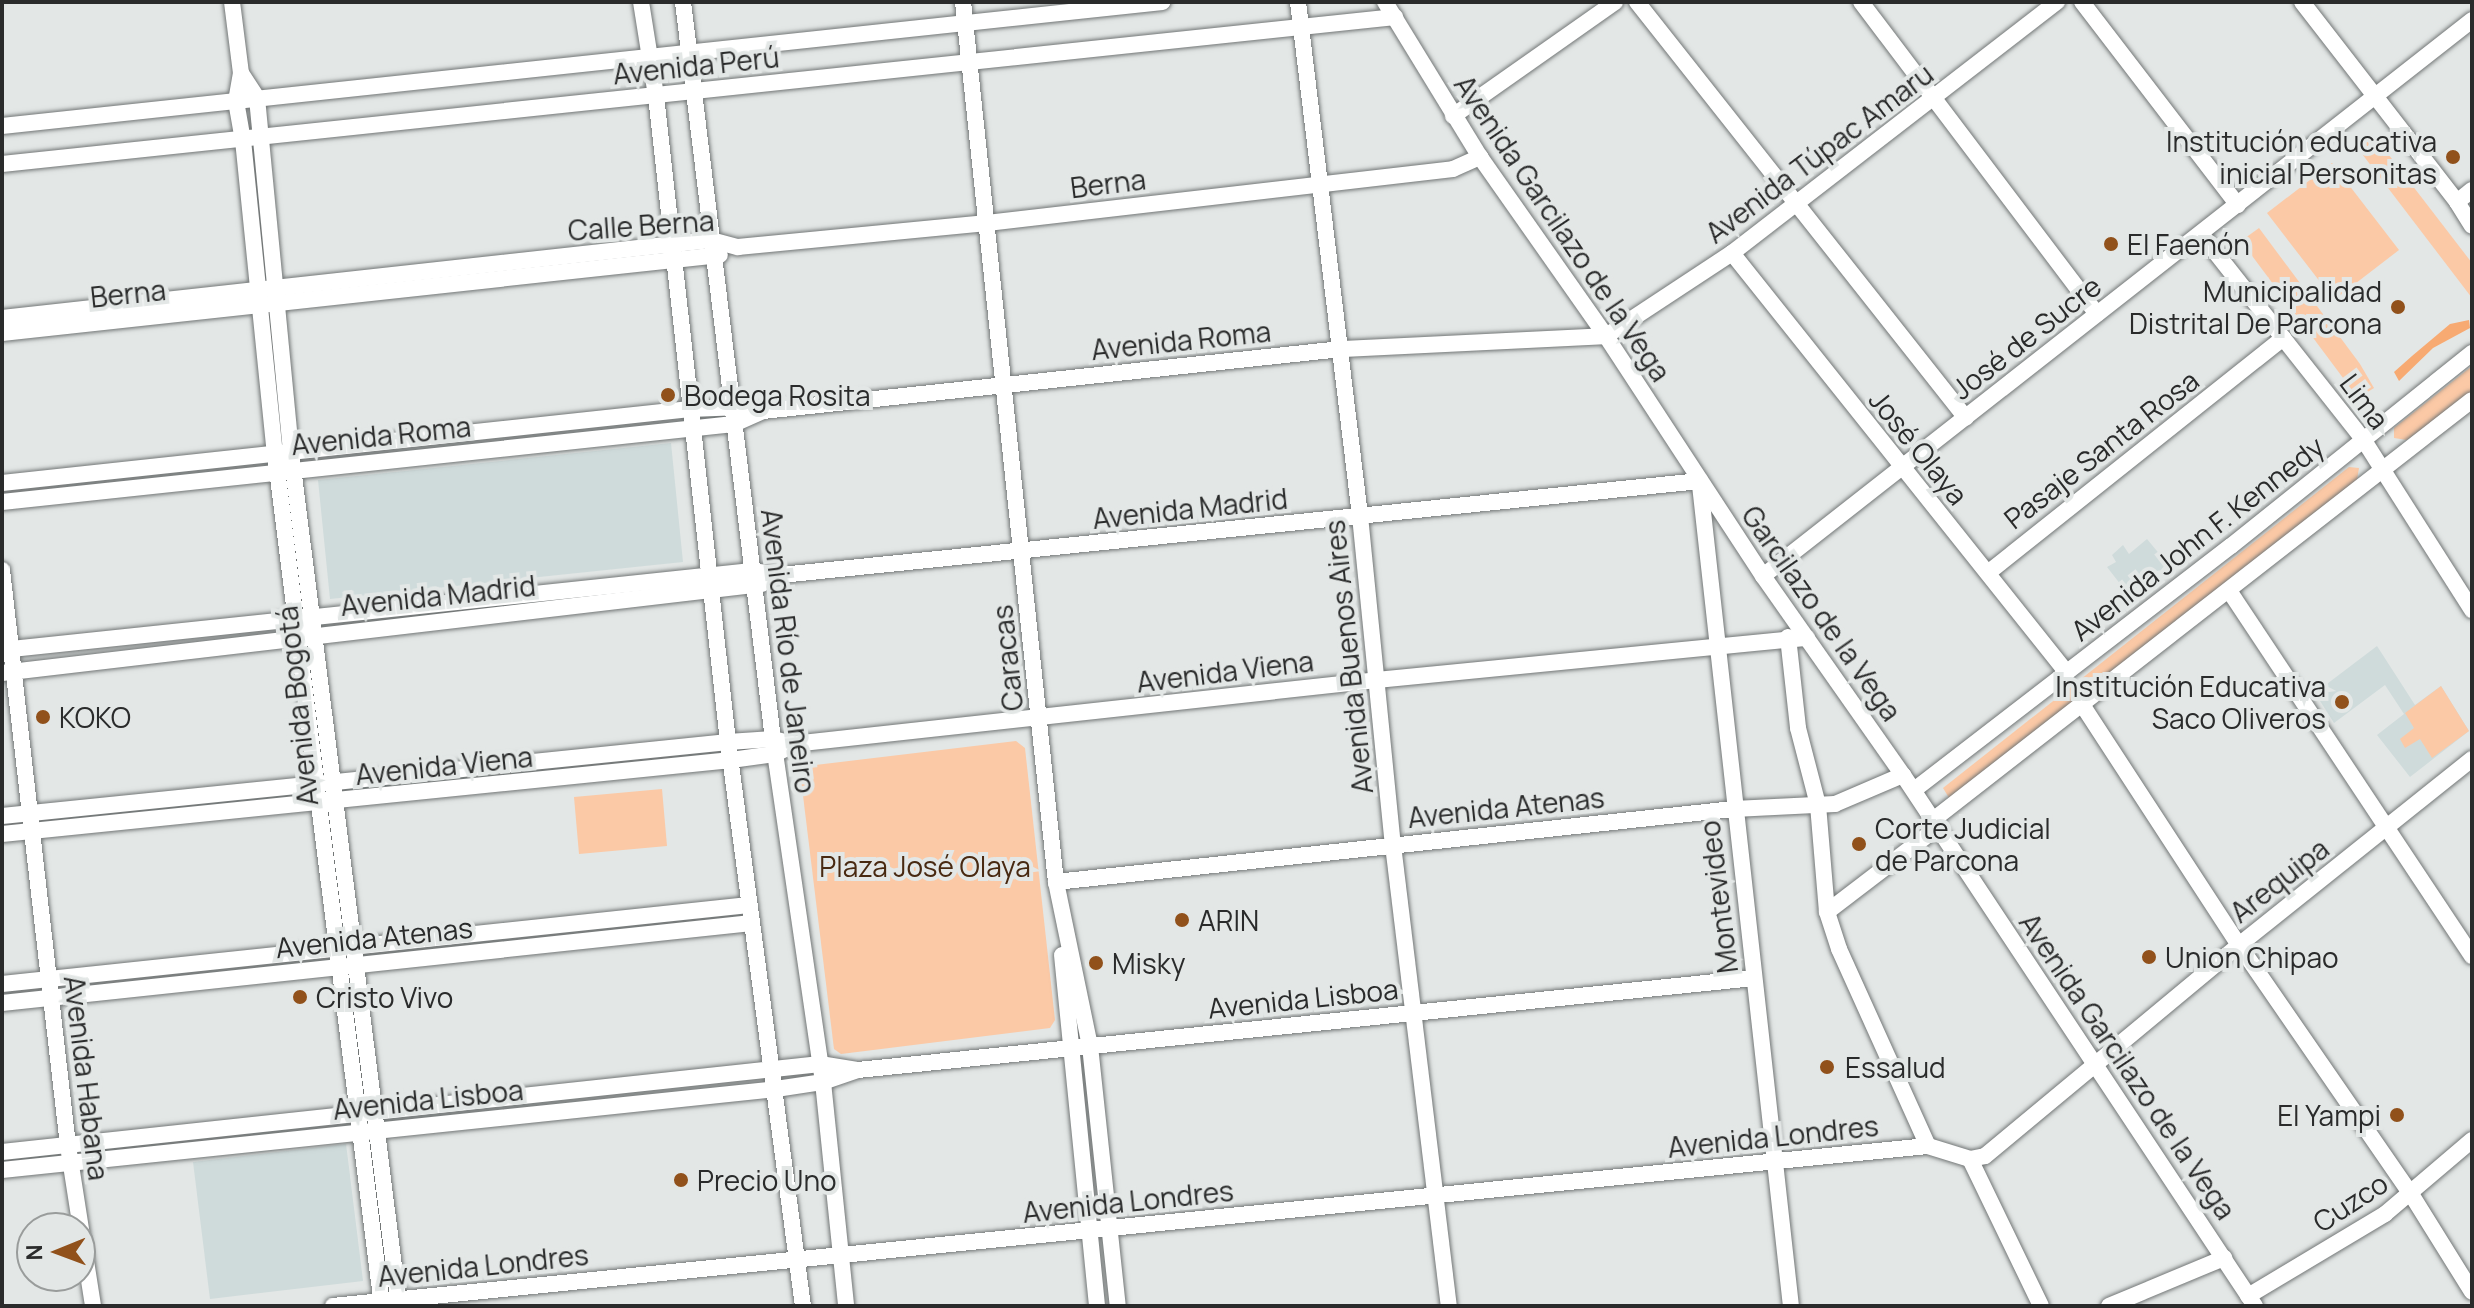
<!DOCTYPE html>
<html>
<head>
<meta charset="utf-8">
<style>
	body { margin:0 }
	#map { position:relative; width:2474px; height:1308px; overflow:hidden; background:#e3e7e6; font-family:Manrope,sans-serif }
	div>[style] { position:absolute }
	.built>* { inset:0; background:#cfdbdb }
	.green>* { inset:0; background:#fbc9a6 }
	.water>* { inset:0; background:#f7aa72 }
	.roads { filter:drop-shadow(0 0 2px #727676) drop-shadow(0 0 2px #727676) }
	.minor>* { height:16px; margin:-8px; padding:0 8px; transform-origin:8px; border-radius:8px; background:#fff }
	.dots>* { width:22px; height:22px; translate:-50% -50%; box-sizing:border-box; border:4px solid #e3e7e6; border-radius:50% }
	span { translate:-50% -50%; white-space:nowrap; text-align:center; line-height:1.15; -webkit-text-stroke:8px #e3e7e6; paint-order:stroke }
	.street-label { font-size:28px; color:#2a2b2b }
	.poi-label { font-size:28px; color:#2a2b2b }
	.right { translate:-100% -50%; text-align:right }
	.left { translate:0 -50%; text-align:left }
	.park-label { font-size:28px; color:#482911 }
	.frame { position:absolute; inset:0; border:4px solid #2a2b2b; pointer-events:none }
	.north { position:absolute; left:16px; top:1212px; width:80px; height:80px; box-sizing:border-box; background:#e3e7e6; border:2px solid #999c9b; border-radius:50%; rotate:269deg; font-size:22px; font-weight:700; line-height:32px; text-align:center; color:#2a2b2b }
	.north::after { content:''; display:block; margin:auto; width:28px; height:36px; background:#91511b; clip-path:polygon(50% 0,100% 100%,50% 72%,0 100%) }
</style>
</head>
<body>
<div id="map">
	<div class="built">
		<i style="clip-path:polygon(671px 443px,683px 562px,330px 599px,318px 480px)"></i>
		<i style="clip-path:polygon(2147px 539px,2171px 568px,2162px 574px,2163px 577px,2154px 586px,2148px 579px,2128px 594px,2107px 567px,2116px 562px,2112px 555px,2123px 545px,2129px 554px)"></i>
		<i style="clip-path:polygon(2377px 646px,2415px 705px,2441px 686px,2469px 731px,2410px 777px,2377px 735px,2404px 714px,2385px 685px,2334px 723px,2315px 693px)"></i>
		<i style="clip-path:polygon(346px 1144px,363px 1281px,210px 1299px,193px 1162px)"></i>
	</div>
	<div class="green">
		<i style="clip-path:polygon(2372px 133px,2472px 263px,2472px 298px,2356px 146px)"></i>
		<i style="clip-path:polygon(2332px 163px,2399px 250px,2334px 300px,2267px 213px)"></i>
		<i style="clip-path:polygon(2259px 228px,2360px 364px,2374px 388px,2358px 398px,2241px 241px)"></i>
		<i style="clip-path:polygon(2472px 366px,2472px 392px,2407px 440px,2394px 438px,2394px 428px)"></i>
		<i style="clip-path:polygon(2349px 467px,2359px 468px,2357px 480px,1951px 801px,1943px 788px)"></i>
		<i style="clip-path:polygon(2441px 686px,2469px 731px,2432px 758px,2420px 739px,2405px 748px,2400px 739px,2414px 728px,2405px 713px)"></i>
		<i style="clip-path:polygon(1016px 741px,1025px 748px,1055px 1020px,1050px 1028px,841px 1054px,834px 1049px,800px 771px,807px 766px)"></i>
		<i style="clip-path:polygon(662px 789px,667px 846px,579px 854px,574px 797px)"></i>
	</div>
	<div class="water">
		<i style="clip-path:polygon(2469px 320px,2470px 328px,2433px 348px,2399px 381px,2394px 372px,2412px 356px,2450px 324px)"></i>
	</div>
	<div class="roads">
		<div class="minor">
			<i style="left:232px;top:2px;width:72px;rotate:82.8deg"></i>
			<i style="left:241px;top:73px;width:28px;rotate:100deg"></i>
			<i style="left:236px;top:101px;width:40px;rotate:80deg"></i>
			<i style="left:243px;top:140px;width:316px;rotate:84.2deg"></i>
			<i style="left:275px;top:454px;width:859px;rotate:82.84deg"></i>
			<i style="left:641px;top:2px;width:95px;rotate:80.9deg"></i>
			<i style="left:656px;top:96px;width:650px;rotate:83.64deg"></i>
			<i style="left:728px;top:742px;width:569px;rotate:82.43deg"></i>
			<i style="left:683px;top:2px;width:742px;rotate:83.04deg"></i>
			<i style="left:773px;top:739px;width:347px;rotate:81.7deg"></i>
			<i style="left:823px;top:1082px;width:225px;rotate:84.1deg"></i>
			<i style="left:963px;top:2px;width:885px;rotate:83.97deg"></i>
			<i style="left:1056px;top:882px;width:167px;rotate:78.3deg"></i>
			<i style="left:1090px;top:1046px;width:262px;rotate:83.9deg"></i>
			<i style="left:1298px;top:2px;width:518px;rotate:83.12deg"></i>
			<i style="left:1360px;top:516px;width:331px;rotate:84.3deg"></i>
			<i style="left:1393px;top:845px;width:464px;rotate:83.1deg"></i>
			<i style="left:1385px;top:2px;width:182px;rotate:58.5deg"></i>
			<i style="left:1480px;top:157px;width:219px;rotate:54.9deg"></i>
			<i style="left:1606px;top:336px;width:287px;rotate:56.8deg"></i>
			<i style="left:1763px;top:576px;width:243px;rotate:54.9deg"></i>
			<i style="left:1903px;top:775px;width:637px;rotate:56.46deg"></i>
			<i style="left:1637px;top:2px;width:530px;rotate:51.66deg"></i>
			<i style="left:1861px;top:2px;width:391px;rotate:52.9deg"></i>
			<i style="left:2082px;top:2px;width:256px;rotate:52.5deg"></i>
			<i style="left:2302px;top:2px;width:253px;rotate:52.2deg"></i>
			<i style="left:2457px;top:202px;width:28px;rotate:58deg"></i>
			<i style="left:241px;top:73px;width:30px;rotate:57deg"></i>
			<i style="left:257px;top:98px;width:356px;rotate:84.5deg"></i>
			<i style="left:291px;top:452px;width:861px;rotate:82.79deg"></i>
			<i style="left:1453px;top:116px;width:198px;rotate:-35.1deg"></i>
			<i style="left:2px;top:126px;width:1167px;rotate:-6.1deg"></i>
			<i style="left:2px;top:164px;width:1401px;rotate:-6.02deg"></i>
			<i style="left:2457px;top:202px;width:19px;rotate:-39deg"></i>
			<i style="left:2201px;top:234px;width:261px;rotate:51.7deg"></i>
			<i style="left:2363px;top:439px;width:203px;rotate:57.5deg"></i>
			<i style="left:1732px;top:253px;width:537px;rotate:51.42deg"></i>
			<i style="left:2px;top:318px;width:713px;rotate:-6.28deg"></i>
			<i style="left:711px;top:240px;width:28px;rotate:15deg"></i>
			<i style="left:738px;top:247px;width:250px;rotate:-5.5deg"></i>
			<i style="left:987px;top:223px;width:469px;rotate:-6.6deg"></i>
			<i style="left:1453px;top:169px;width:30px;rotate:-24deg"></i>
			<i style="left:2px;top:333px;width:722px;rotate:-6.2deg"></i>
			<i style="left:2px;top:483px;width:692px;rotate:-6.14deg"></i>
			<i style="left:690px;top:409px;width:52px;rotate:-2.2deg"></i>
			<i style="left:1700px;top:485px;width:826px;rotate:83.68deg"></i>
			<i style="left:2px;top:502px;width:736px;rotate:-6.08deg"></i>
			<i style="left:734px;top:424px;width:32px;rotate:-24deg"></i>
			<i style="left:763px;top:411px;width:581px;rotate:-6.12deg"></i>
			<i style="left:1341px;top:349px;width:265px;rotate:-2.8deg"></i>
			<i style="left:1606px;top:336px;width:151px;rotate:-33.4deg"></i>
			<i style="left:1732px;top:253px;width:411px;rotate:-37.7deg"></i>
			<i style="left:2px;top:570px;width:580px;rotate:83.46deg"></i>
			<i style="left:68px;top:1146px;width:162px;rotate:81.1deg"></i>
			<i style="left:1989px;top:572px;width:376px;rotate:-38.5deg"></i>
			<i style="left:1763px;top:576px;width:901px;rotate:-38.1deg"></i>
			<i style="left:2230px;top:592px;width:437px;rotate:56.4deg"></i>
			<i style="left:1788px;top:637px;width:92px;rotate:83.7deg"></i>
			<i style="left:1798px;top:728px;width:80px;rotate:75.4deg"></i>
			<i style="left:1818px;top:805px;width:107px;rotate:85.2deg"></i>
			<i style="left:1827px;top:912px;width:39px;rotate:72deg"></i>
			<i style="left:1839px;top:949px;width:216px;rotate:65.7deg"></i>
			<i style="left:1928px;top:1146px;width:44px;rotate:17.2deg"></i>
			<i style="left:1970px;top:1159px;width:163px;rotate:64.2deg"></i>
			<i style="left:2px;top:650px;width:754px;rotate:-6.01deg"></i>
			<i style="left:752px;top:571px;width:29px;rotate:8deg"></i>
			<i style="left:781px;top:575px;width:924px;rotate:-5.84deg"></i>
			<i style="left:2px;top:673px;width:765px;rotate:-6.68deg"></i>
			<i style="left:2083px;top:706px;width:285px;rotate:56.9deg"></i>
			<i style="left:2239px;top:945px;width:303px;rotate:55.4deg"></i>
			<i style="left:2411px;top:1194px;width:115px;rotate:58.1deg"></i>
			<i style="left:1914px;top:790px;width:400px;rotate:-37.6deg"></i>
			<i style="left:2231px;top:546px;width:309px;rotate:-38.7deg"></i>
			<i style="left:2px;top:816px;width:730px;rotate:-5.82deg"></i>
			<i style="left:728px;top:742px;width:45px;rotate:-3.8deg"></i>
			<i style="left:773px;top:739px;width:21px;rotate:14deg"></i>
			<i style="left:793px;top:744px;width:587px;rotate:-6.25deg"></i>
			<i style="left:1377px;top:680px;width:432px;rotate:-5.6deg"></i>
			<i style="left:1933px;top:820px;width:683px;rotate:-37.93deg"></i>
			<i style="left:2px;top:834px;width:733px;rotate:-5.8deg"></i>
			<i style="left:731px;top:760px;width:44px;rotate:-7.8deg"></i>
			<i style="left:775px;top:754px;width:11px;rotate:-27deg"></i>
			<i style="left:1056px;top:882px;width:682px;rotate:-6.15deg"></i>
			<i style="left:1734px;top:809px;width:101px;rotate:-2.8deg"></i>
			<i style="left:1835px;top:804px;width:74px;rotate:-23.1deg"></i>
			<i style="left:1827px;top:912px;width:140px;rotate:-37.4deg"></i>
			<i style="left:1062px;top:955px;width:353px;rotate:84.3deg"></i>
			<i style="left:2px;top:984px;width:751px;rotate:-6.04deg"></i>
			<i style="left:2px;top:1003px;width:754px;rotate:-6.09deg"></i>
			<i style="left:2px;top:1152px;width:823px;rotate:-6.14deg"></i>
			<i style="left:820px;top:1064px;width:36px;rotate:9deg"></i>
			<i style="left:1970px;top:1159px;width:15px;rotate:-11deg"></i>
			<i style="left:1985px;top:1156px;width:330px;rotate:-39.7deg"></i>
			<i style="left:2239px;top:945px;width:298px;rotate:-38.6deg"></i>
			<i style="left:2px;top:1170px;width:778px;rotate:-5.97deg"></i>
			<i style="left:776px;top:1089px;width:48px;rotate:-8.5deg"></i>
			<i style="left:823px;top:1082px;width:37px;rotate:-19deg"></i>
			<i style="left:858px;top:1070px;width:901px;rotate:-5.86deg"></i>
			<i style="left:2248px;top:1296px;width:160px;rotate:-30.9deg"></i>
			<i style="left:2385px;top:1214px;width:114px;rotate:-40.4deg"></i>
			<i style="left:333px;top:1306px;width:1603px;rotate:-5.73deg"></i>
			<i style="left:2109px;top:1306px;width:125px;rotate:-22.7deg"></i>
		</div>
	</div>
	<div class="dots">
		<i style="left:2453px;top:157px;background:#91511b"></i>
		<i style="left:2111px;top:244px;background:#91511b"></i>
		<i style="left:2398px;top:307px;background:#91511b"></i>
		<i style="left:668px;top:395px;background:#91511b"></i>
		<i style="left:2342px;top:702px;background:#91511b"></i>
		<i style="left:43px;top:717px;background:#91511b"></i>
		<i style="left:1859px;top:844px;background:#91511b"></i>
		<i style="left:1182px;top:920px;background:#91511b"></i>
		<i style="left:2149px;top:957px;background:#91511b"></i>
		<i style="left:1096px;top:963px;background:#91511b"></i>
		<i style="left:300px;top:997px;background:#91511b"></i>
		<i style="left:1827px;top:1067px;background:#91511b"></i>
		<i style="left:2397px;top:1115px;background:#91511b"></i>
		<i style="left:681px;top:1180px;background:#91511b"></i>
	</div>
	<div class="street-label">
		<span style="left:696px;top:65px;rotate:-6deg">Avenida Perú</span>
		<span style="left:1819px;top:153px;rotate:-37deg">Avenida Túpac Amaru</span>
		<span style="left:1108px;top:183px;rotate:-7deg">Berna</span>
		<span style="left:641px;top:225px;rotate:-4deg">Calle Berna</span>
		<span style="left:1563px;top:228px;rotate:56deg">Avenida Garcilazo de la Vega</span>
		<span style="left:128px;top:293px;rotate:-6deg">Berna</span>
		<span style="left:2026px;top:337px;rotate:-38deg">José de Sucre</span>
		<span style="left:1181px;top:340px;rotate:-6deg">Avenida Roma</span>
		<span style="left:2365px;top:401px;rotate:53deg">Lima</span>
		<span style="left:381px;top:435px;rotate:-6deg">Avenida Roma</span>
		<span style="left:1919px;top:447px;rotate:51deg">José Olaya</span>
		<span style="left:2101px;top:449px;rotate:-38deg">Pasaje Santa Rosa</span>
		<span style="left:1190px;top:508px;rotate:-6deg">Avenida Madrid</span>
		<span style="left:2197px;top:538px;rotate:-38deg">Avenida John F. Kennedy</span>
		<span style="left:438px;top:595px;rotate:-6deg">Avenida Madrid</span>
		<span style="left:1822px;top:613px;rotate:55deg">Garcilazo de la Vega</span>
		<span style="left:789px;top:651px;rotate:83deg">Avenida Río de Janeiro</span>
		<span style="left:1348px;top:657px;rotate:-96deg">Avenida Buenos Aires</span>
		<span style="left:1007px;top:658px;rotate:-96deg">Caracas</span>
		<span style="left:1225px;top:671px;rotate:-7deg">Avenida Viena</span>
		<span style="left:297px;top:706px;rotate:-96deg">Avenida Bogotá</span>
		<span style="left:444px;top:765px;rotate:-6deg">Avenida Viena</span>
		<span style="left:1506px;top:807px;rotate:-6deg">Avenida Atenas</span>
		<span style="left:2279px;top:880px;rotate:-38deg">Arequipa</span>
		<span style="left:1718px;top:897px;rotate:-97deg">Montevideo</span>
		<span style="left:374px;top:937px;rotate:-6deg">Avenida Atenas</span>
		<span style="left:1303px;top:998px;rotate:-6deg">Avenida Lisboa</span>
		<span style="left:2128px;top:1066px;rotate:56deg">Avenida Garcilazo de la Vega</span>
		<span style="left:87px;top:1078px;rotate:83deg">Avenida Habana</span>
		<span style="left:428px;top:1099px;rotate:-6deg">Avenida Lisboa</span>
		<span style="left:1773px;top:1136px;rotate:-6deg">Avenida Londres</span>
		<span style="left:1128px;top:1201px;rotate:-6deg">Avenida Londres</span>
		<span style="left:2350px;top:1202px;rotate:-33deg">Cuzco</span>
		<span style="left:483px;top:1265px;rotate:-6deg">Avenida Londres</span>
	</div>
	<div class="poi-label">
		<span class="right" style="left:2437px;top:157px">Institución educativa<br>inicial Personitas</span>
		<span class="left" style="left:2127px;top:244px">El Faenón</span>
		<span class="right" style="left:2382px;top:307px">Municipalidad<br>Distrital De Parcona</span>
		<span class="left" style="left:684px;top:395px">Bodega Rosita</span>
		<span class="right" style="left:2326px;top:702px">Institución Educativa<br>Saco Oliveros</span>
		<span class="left" style="left:59px;top:717px">KOKO</span>
		<span class="left" style="left:1875px;top:844px">Corte Judicial<br>de Parcona</span>
		<span class="left" style="left:1198px;top:920px">ARIN</span>
		<span class="left" style="left:2165px;top:957px">Union Chipao</span>
		<span class="left" style="left:1112px;top:963px">Misky</span>
		<span class="left" style="left:316px;top:997px">Cristo Vivo</span>
		<span class="left" style="left:1845px;top:1067px">Essalud</span>
		<span class="right" style="left:2381px;top:1115px">El Yampi</span>
		<span class="left" style="left:697px;top:1180px">Precio Uno</span>
	</div>
	<div class="park-label">
		<span style="left:925px;top:866px">Plaza José Olaya</span>
	</div>
	<div class="frame"></div>
	<div class="north">N</div>
</div>
</body>
</html>
